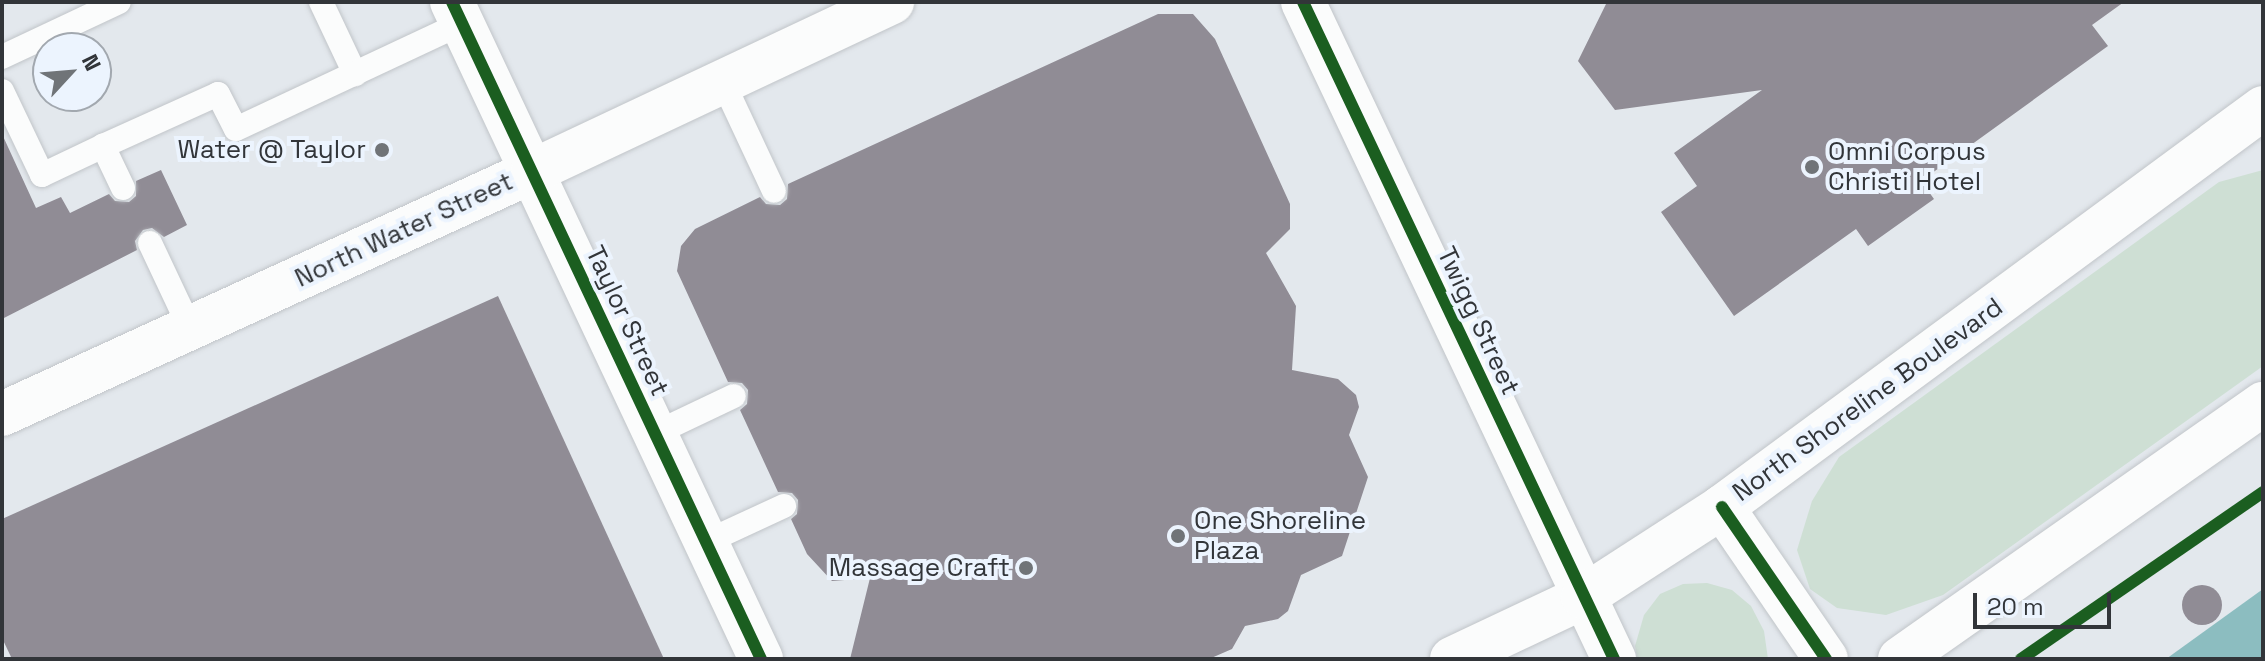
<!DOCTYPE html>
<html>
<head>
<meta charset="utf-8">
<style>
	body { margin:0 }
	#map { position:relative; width:2265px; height:661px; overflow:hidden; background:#e3e8ed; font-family:"Space Grotesk",sans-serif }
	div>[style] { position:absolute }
	.green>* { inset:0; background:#cedfd4 }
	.water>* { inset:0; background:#8cbdc0 }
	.building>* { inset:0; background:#908c95 }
	.round { border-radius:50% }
	.roads { filter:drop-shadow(0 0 2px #c1c5c9) drop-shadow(0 0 2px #c1c5c9) }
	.service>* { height:24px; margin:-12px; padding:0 12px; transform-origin:12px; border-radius:12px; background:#fbfcfc }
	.minor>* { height:44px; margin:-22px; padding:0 22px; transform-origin:22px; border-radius:22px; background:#fbfcfc }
	.tertiary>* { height:44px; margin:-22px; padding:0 22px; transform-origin:22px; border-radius:22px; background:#fbfcfc }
	.secondary>* { height:44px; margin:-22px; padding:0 22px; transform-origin:22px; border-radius:22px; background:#fbfcfc }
	.primary>* { height:44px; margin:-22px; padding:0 22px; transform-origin:22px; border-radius:22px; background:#fbfcfc }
	.cycleway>* { height:12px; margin:-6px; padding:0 6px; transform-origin:6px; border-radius:6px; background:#1b5e20 }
	.dots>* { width:22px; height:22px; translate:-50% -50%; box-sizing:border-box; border:4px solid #ecf4fe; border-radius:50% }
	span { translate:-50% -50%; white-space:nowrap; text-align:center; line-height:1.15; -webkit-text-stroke:8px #ecf4fe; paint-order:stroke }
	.poi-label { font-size:26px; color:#323539 }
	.right { translate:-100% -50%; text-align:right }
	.left { translate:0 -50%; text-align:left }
	.street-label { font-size:26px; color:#323539 }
	.frame { position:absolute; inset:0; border:4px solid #323539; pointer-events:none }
	.north { position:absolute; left:32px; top:32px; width:80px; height:80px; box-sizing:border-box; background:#ecf4fe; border:2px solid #a2a8af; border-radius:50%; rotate:64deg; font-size:22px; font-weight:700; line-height:32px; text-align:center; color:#323539 }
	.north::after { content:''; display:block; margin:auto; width:28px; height:36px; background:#707478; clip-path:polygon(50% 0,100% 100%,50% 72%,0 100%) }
	.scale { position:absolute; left:1973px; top:593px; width:138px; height:36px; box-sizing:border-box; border:4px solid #323539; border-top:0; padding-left:10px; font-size:24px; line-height:28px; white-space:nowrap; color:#323539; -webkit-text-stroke:6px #ecf4fe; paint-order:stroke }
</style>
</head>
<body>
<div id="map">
	<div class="green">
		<i style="clip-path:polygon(2263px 170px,2263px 366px,1943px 595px,1886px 615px,1837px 608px,1810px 589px,1797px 550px,1812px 501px,1839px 457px,2219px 182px)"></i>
		<i style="clip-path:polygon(1707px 583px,1732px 590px,1751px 606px,1764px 631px,1768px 659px,1637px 659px,1635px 646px,1644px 615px,1660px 594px,1683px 584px)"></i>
	</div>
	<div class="water">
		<i style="clip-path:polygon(2263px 589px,2263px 659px,2166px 659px)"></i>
	</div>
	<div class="building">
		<i style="clip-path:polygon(1607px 2px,2124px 2px,2092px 25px,2108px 46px,1921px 181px,1934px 199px,1868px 246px,1856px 229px,1734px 316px,1661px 212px,1697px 186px,1674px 153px,1762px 90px,1615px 110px,1578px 61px)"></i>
		<i style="clip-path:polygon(1158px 14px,1193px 14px,1215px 39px,1290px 204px,1290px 229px,1266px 253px,1296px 306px,1292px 370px,1338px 379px,1356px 395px,1359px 407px,1349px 435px,1368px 477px,1342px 556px,1301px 575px,1288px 611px,1278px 619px,1245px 626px,1232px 649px,1209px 659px,850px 659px,870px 578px,832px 581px,807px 554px,791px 519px,797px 514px,798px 500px,792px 493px,778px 492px,740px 410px,747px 404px,748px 390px,742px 383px,728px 382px,677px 271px,681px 246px,695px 229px,760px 197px,766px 204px,780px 205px,787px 199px,788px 184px)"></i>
		<i style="clip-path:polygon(2px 134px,36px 208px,61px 197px,70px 213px,109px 194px,115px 201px,129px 202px,136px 196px,136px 181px,161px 170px,187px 225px,164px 237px,152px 228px,143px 230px,135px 241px,137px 250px,2px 319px)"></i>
		<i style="clip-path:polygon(498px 296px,664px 659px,12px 659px,2px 638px,2px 519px)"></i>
		<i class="round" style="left:2182px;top:585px;width:40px;height:40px"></i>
	</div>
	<div class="roads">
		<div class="service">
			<i style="left:321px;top:2px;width:80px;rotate:64.7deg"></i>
			<i style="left:2px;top:57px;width:129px;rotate:-25.2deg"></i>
			<i style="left:723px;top:82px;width:120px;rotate:64.9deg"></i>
			<i style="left:2px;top:91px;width:93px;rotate:64.5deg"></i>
			<i style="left:42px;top:175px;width:68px;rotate:-25.4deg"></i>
			<i style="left:123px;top:188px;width:47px;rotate:-115.5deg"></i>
			<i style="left:103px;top:146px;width:126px;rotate:-24.3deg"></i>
			<i style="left:218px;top:94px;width:39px;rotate:63deg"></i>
			<i style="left:236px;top:129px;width:250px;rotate:-25.1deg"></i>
			<i style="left:150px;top:243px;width:94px;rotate:64.8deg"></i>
			<i style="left:656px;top:433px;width:86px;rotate:-25.4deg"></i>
			<i style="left:706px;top:542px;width:86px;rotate:-24.8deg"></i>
		</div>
		<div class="minor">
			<i style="left:452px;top:2px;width:726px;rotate:64.81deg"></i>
			<i style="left:1722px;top:507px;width:184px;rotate:55.6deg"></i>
		</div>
		<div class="tertiary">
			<i style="left:1303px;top:2px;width:727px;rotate:64.67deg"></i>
		</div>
		<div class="secondary">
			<i style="left:2px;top:414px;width:584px;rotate:-24.59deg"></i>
			<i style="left:533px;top:171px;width:397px;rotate:-25.2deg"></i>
		</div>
		<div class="primary">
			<i style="left:1452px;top:659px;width:145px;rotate:-25.3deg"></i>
			<i style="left:1583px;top:597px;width:166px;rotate:-32.9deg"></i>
			<i style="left:1722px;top:507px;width:672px;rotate:-36.41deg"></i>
			<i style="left:1900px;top:659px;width:444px;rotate:-35.1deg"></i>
		</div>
	</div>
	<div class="cycleway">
		<i style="left:452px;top:2px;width:726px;rotate:64.81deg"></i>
		<i style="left:1303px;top:2px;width:727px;rotate:64.67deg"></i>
		<i style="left:1722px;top:507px;width:184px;rotate:55.6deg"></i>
		<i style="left:2021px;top:659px;width:294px;rotate:-34.6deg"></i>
	</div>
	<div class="dots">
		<i style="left:382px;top:150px;background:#707478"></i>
		<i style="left:1812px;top:167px;background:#707478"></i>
		<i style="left:1178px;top:536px;background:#707478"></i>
		<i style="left:1026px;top:568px;background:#707478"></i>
	</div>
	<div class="poi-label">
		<span class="right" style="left:366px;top:150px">Water @ Taylor</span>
		<span class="left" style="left:1828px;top:167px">Omni Corpus<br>Christi Hotel</span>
		<span class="left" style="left:1194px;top:536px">One Shoreline<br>Plaza</span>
		<span class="right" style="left:1010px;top:568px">Massage Craft</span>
	</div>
	<div class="street-label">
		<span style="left:404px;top:230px;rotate:-25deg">North Water Street</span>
		<span style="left:627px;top:321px;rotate:65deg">Taylor Street</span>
		<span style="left:1478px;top:321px;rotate:65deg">Twigg Street</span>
		<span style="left:1868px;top:400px;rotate:-36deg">North Shoreline Boulevard</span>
	</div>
	<div class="frame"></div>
	<div class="north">N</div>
	<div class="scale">20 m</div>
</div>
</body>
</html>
